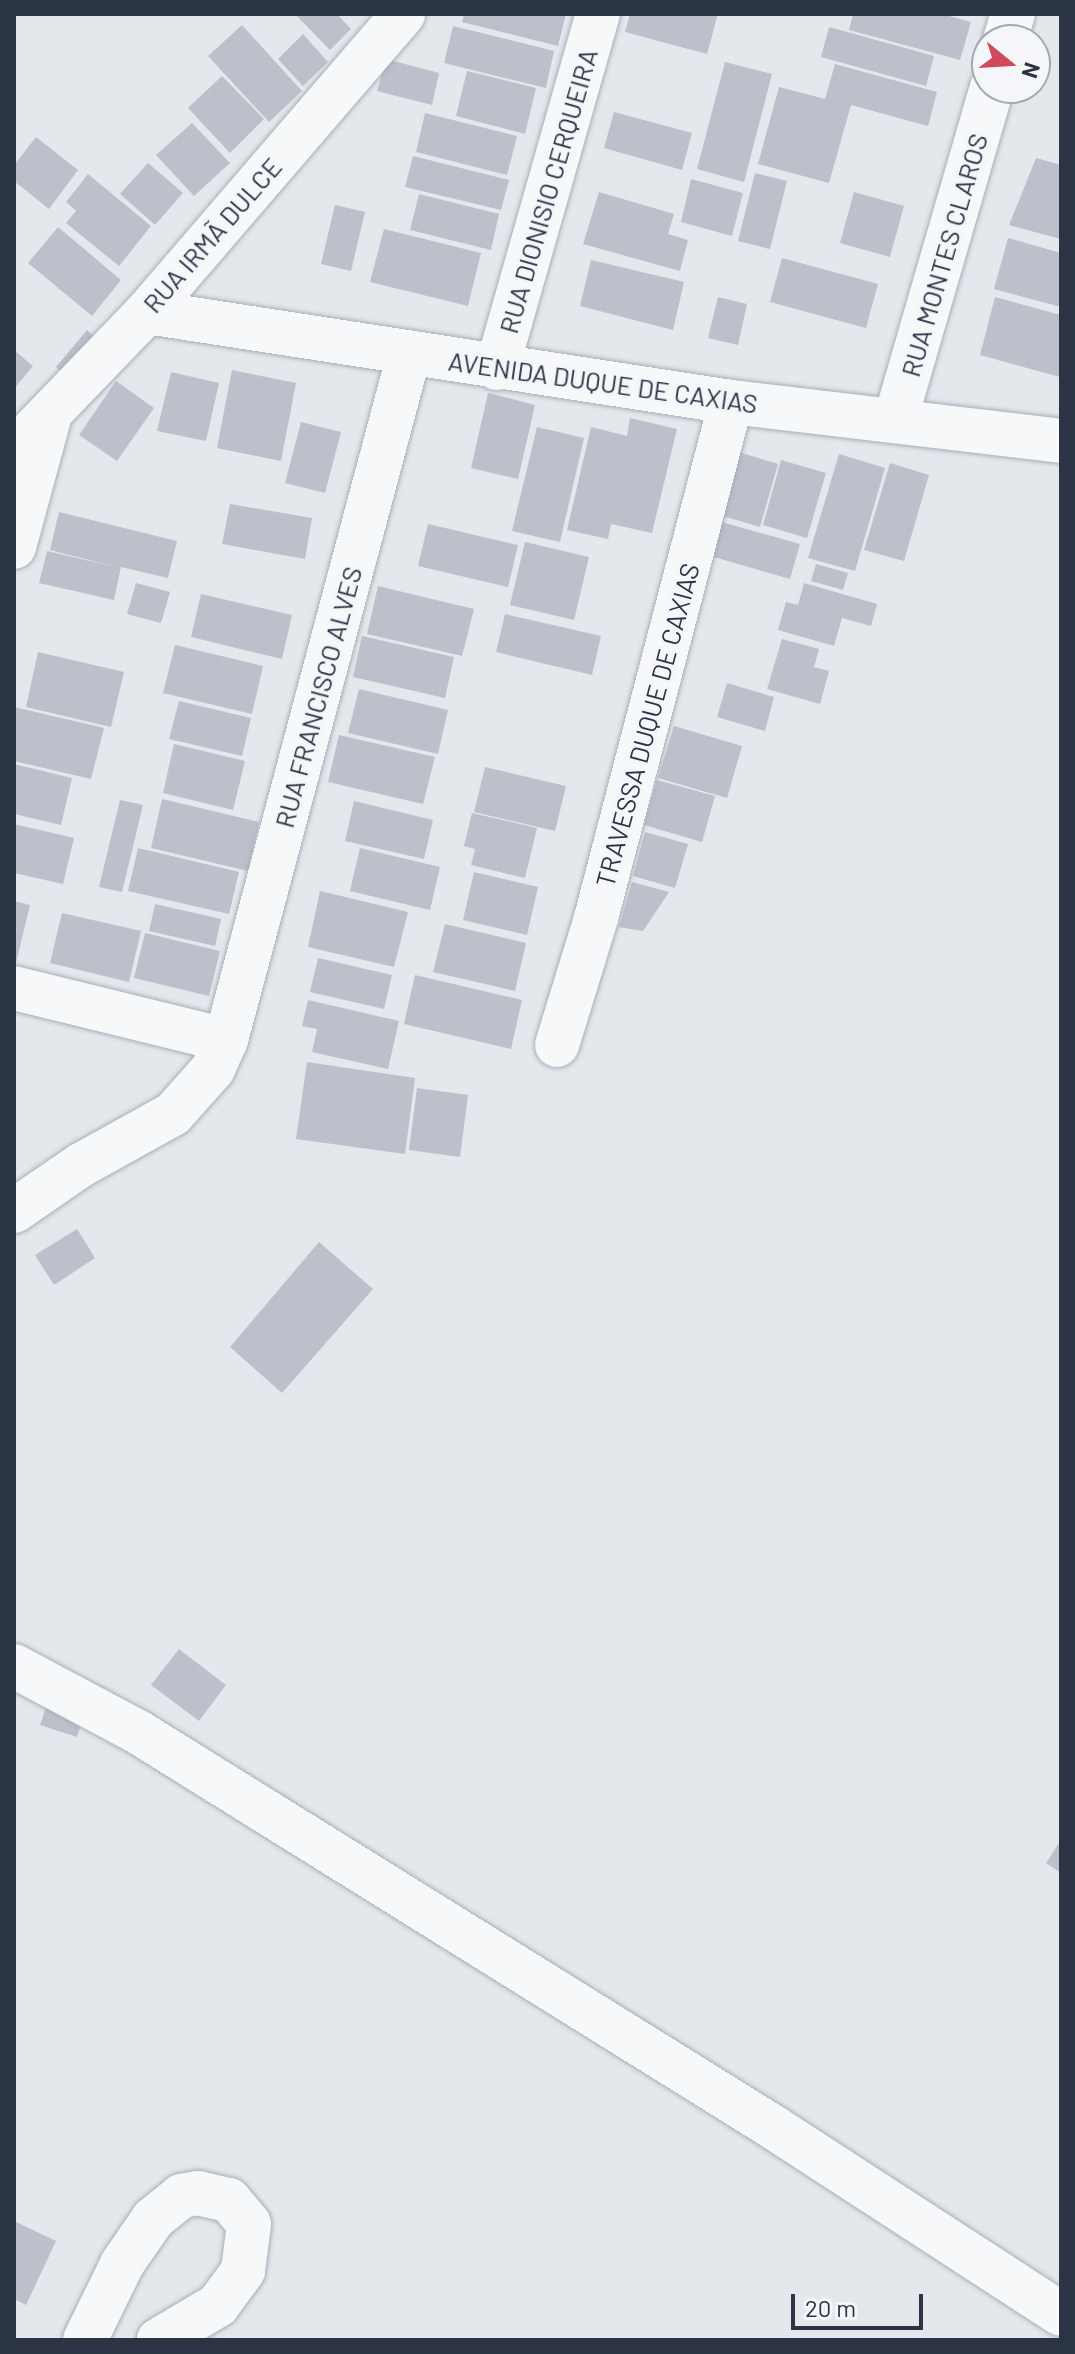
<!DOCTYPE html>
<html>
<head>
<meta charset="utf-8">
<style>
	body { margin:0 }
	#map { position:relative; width:1075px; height:2354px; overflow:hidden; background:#e4e7ec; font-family:Barlow,sans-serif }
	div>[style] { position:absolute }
	.building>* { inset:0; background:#bbc0ca }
	.roads { filter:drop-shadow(0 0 2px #a9aeb7) drop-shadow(0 0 2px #a9aeb7) }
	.street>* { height:44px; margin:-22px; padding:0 22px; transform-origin:22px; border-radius:22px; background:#f7f8fa }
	span { translate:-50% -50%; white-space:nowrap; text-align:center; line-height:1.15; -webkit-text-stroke:7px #f4f6f9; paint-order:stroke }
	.street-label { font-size:26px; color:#2b3445 }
	.frame { position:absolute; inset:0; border:16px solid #2b3445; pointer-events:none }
	.north { position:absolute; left:971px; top:24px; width:80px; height:80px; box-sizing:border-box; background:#f4f6f9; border:2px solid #a4a8b1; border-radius:50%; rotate:108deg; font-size:22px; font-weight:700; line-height:32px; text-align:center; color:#2b3445 }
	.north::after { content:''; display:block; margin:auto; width:28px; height:36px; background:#d1495b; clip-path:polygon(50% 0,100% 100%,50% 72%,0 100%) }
	.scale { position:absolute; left:791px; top:2294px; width:132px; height:36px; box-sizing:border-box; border:4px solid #2b3445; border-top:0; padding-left:10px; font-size:24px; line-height:28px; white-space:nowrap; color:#2b3445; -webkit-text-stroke:6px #f4f6f9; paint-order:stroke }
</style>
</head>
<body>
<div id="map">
	<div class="building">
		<i style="clip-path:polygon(295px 14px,337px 14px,351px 29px,330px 50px)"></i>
		<i style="clip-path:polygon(464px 14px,566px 14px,558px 46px,462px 22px)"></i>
		<i style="clip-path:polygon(630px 14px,718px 14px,707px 54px,625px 32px)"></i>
		<i style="clip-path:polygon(853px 14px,942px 14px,971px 22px,960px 60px,849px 30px)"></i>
		<i style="clip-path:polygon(242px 25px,302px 91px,269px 122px,208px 56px)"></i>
		<i style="clip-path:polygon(453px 26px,554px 51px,546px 88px,444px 63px)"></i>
		<i style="clip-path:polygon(829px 27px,934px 56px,926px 86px,821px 57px)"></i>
		<i style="clip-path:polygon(303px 34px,328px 62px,303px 86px,278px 59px)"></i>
		<i style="clip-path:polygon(386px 59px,439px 73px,432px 105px,377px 91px)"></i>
		<i style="clip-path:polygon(725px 62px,772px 74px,744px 182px,697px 169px)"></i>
		<i style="clip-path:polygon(835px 64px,937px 92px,928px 126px,851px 105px,829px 183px,758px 164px,779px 87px,825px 99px)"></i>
		<i style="clip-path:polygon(467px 71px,536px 88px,525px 134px,456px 116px)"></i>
		<i style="clip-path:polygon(222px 76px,264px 119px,230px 153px,188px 108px)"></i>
		<i style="clip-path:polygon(614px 112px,692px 133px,682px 170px,604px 148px)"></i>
		<i style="clip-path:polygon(425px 113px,517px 136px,507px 175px,416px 152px)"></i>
		<i style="clip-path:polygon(192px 123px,230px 163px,194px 196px,156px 155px)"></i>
		<i style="clip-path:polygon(36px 137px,78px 170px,49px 209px,14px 181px,14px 165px)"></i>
		<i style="clip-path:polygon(413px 156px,509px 180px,501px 210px,405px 187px)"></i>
		<i style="clip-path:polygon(1036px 158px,1061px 165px,1061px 239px,1009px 225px)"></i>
		<i style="clip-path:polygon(148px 163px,183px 193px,155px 225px,120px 194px)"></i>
		<i style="clip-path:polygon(755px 173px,787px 181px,770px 249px,738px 241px)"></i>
		<i style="clip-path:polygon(88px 174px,151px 226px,119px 266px,66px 223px,76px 211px,66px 202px)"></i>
		<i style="clip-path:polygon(691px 179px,743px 193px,732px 236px,681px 222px)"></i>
		<i style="clip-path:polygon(599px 192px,674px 214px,668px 234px,688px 240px,680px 271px,583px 244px)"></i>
		<i style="clip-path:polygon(854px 192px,904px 206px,890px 257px,840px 243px)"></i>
		<i style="clip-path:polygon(419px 194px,499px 214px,491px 250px,410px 230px)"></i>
		<i style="clip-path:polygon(335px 205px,365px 212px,351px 271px,321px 264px)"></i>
		<i style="clip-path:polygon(58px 227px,121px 280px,92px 316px,28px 263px)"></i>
		<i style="clip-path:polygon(384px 229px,481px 253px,468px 306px,370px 282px)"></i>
		<i style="clip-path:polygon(1008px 238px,1061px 253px,1061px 307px,994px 289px)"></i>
		<i style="clip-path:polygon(782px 258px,878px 284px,866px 328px,770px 302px)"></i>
		<i style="clip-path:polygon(591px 260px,684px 282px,673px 330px,580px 306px)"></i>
		<i style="clip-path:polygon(718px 297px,747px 304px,738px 345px,708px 338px)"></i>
		<i style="clip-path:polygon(995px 297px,1061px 315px,1060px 377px,980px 355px)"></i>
		<i style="clip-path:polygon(87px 330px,101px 342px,70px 379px,56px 367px)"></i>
		<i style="clip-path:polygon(14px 350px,33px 366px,14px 389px)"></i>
		<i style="clip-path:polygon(232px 370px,296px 383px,281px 461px,217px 448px)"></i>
		<i style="clip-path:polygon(171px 372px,219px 383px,206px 441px,157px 431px)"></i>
		<i style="clip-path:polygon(116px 381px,154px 408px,117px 461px,79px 435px)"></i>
		<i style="clip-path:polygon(488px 393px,535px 405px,518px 479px,471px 468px)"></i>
		<i style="clip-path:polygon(630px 418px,677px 429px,652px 533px,611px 524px,608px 539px,567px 530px,591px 427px,627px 436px)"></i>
		<i style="clip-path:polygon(301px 422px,341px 432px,325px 493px,285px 483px)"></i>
		<i style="clip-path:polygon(537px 427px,584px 438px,560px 542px,512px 531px)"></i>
		<i style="clip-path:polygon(735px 451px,778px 464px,760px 527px,716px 514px)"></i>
		<i style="clip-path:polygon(839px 454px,885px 468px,855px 571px,808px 558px)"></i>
		<i style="clip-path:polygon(781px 460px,826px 473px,807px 538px,763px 525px)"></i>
		<i style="clip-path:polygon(890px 463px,929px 475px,904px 561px,864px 550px)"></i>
		<i style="clip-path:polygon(230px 504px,312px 518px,305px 559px,222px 544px)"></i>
		<i style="clip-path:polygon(59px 512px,177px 541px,168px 578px,121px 567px,114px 600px,39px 583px,47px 551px,116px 567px,50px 550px)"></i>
		<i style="clip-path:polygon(718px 521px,800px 544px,790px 579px,707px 555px)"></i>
		<i style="clip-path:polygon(428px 524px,518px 545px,508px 587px,418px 566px)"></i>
		<i style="clip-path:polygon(525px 542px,589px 557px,574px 620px,510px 605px)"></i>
		<i style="clip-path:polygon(816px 564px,848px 573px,843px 590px,811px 581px)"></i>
		<i style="clip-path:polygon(136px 583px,170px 592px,161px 623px,127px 614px)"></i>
		<i style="clip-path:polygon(804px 583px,877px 604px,871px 626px,842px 618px,834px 646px,778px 630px,786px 602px,798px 605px)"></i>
		<i style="clip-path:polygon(378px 586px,474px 609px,462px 656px,367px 634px)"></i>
		<i style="clip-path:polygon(201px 594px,292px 615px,282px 659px,191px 637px)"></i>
		<i style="clip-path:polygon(505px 614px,601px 636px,592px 675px,496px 652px)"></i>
		<i style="clip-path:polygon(362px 636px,454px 657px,445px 698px,353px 677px)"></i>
		<i style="clip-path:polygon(782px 639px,819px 649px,814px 667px,829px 671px,820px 704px,767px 689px)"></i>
		<i style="clip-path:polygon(175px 645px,263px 666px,252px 714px,163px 693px)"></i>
		<i style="clip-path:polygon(38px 652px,124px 672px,111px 727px,26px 707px)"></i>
		<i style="clip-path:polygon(727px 683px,774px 697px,765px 731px,717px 717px)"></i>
		<i style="clip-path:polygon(359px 689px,448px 710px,438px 754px,348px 733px)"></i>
		<i style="clip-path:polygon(179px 701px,251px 718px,242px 756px,169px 739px)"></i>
		<i style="clip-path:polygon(14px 707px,104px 728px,91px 779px,14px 761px)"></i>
		<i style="clip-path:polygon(674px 726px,742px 746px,727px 798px,658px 778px)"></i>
		<i style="clip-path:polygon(339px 735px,435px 757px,423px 804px,328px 782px)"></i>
		<i style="clip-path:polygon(174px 744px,245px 761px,233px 810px,163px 793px)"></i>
		<i style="clip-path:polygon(14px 764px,72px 778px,61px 825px,14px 814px)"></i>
		<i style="clip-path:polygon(485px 767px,566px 786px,555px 831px,474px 812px)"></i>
		<i style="clip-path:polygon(657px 780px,715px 796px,702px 842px,644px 825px)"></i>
		<i style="clip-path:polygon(162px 799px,259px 822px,248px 871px,151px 848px)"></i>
		<i style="clip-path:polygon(120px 800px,143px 805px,122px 892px,99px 887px)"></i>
		<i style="clip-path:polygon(354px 801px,433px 820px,424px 859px,345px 841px)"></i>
		<i style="clip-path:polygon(472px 813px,537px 828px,525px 878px,471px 865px,475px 849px,464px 846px)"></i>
		<i style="clip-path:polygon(14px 824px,74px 838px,63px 884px,14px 873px)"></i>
		<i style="clip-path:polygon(645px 832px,688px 844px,675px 888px,633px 876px)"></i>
		<i style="clip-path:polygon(138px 848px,239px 872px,229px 914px,128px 891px)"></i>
		<i style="clip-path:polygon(360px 848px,440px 867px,430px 910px,350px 891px)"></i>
		<i style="clip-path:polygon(474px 872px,538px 887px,527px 935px,463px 920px)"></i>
		<i style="clip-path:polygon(632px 882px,669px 892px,643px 931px,619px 927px)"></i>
		<i style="clip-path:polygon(320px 891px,408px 912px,394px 967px,308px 947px)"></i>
		<i style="clip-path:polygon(14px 901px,30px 905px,15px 967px,14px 967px)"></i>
		<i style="clip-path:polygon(155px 904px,221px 919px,215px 946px,149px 931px)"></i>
		<i style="clip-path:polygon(62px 913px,141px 931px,129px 982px,50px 963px)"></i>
		<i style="clip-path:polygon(445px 924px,526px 943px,515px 991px,433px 972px)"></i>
		<i style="clip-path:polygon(145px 933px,220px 951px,209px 996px,134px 978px)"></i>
		<i style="clip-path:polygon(318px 958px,392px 975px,384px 1009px,310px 992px)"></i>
		<i style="clip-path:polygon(415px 975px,522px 1000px,511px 1049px,404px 1024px)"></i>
		<i style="clip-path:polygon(308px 1000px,399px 1021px,388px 1069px,312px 1052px,317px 1029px,302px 1026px)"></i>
		<i style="clip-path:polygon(307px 1062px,415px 1078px,405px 1154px,296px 1139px)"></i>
		<i style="clip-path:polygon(417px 1088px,468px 1095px,460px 1157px,409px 1150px)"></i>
		<i style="clip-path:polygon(77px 1229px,95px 1258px,54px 1285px,35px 1255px)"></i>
		<i style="clip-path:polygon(319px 1242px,373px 1289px,282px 1393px,230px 1347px)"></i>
		<i style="clip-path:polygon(179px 1649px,226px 1685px,199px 1721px,151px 1685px)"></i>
		<i style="clip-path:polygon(48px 1701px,84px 1714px,77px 1737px,40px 1725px)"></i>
		<i style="clip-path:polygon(1061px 1840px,1061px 1873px,1046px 1863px)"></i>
		<i style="clip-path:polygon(14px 2221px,56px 2241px,26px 2305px,14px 2299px)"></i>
	</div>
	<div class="roads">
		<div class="street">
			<i style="left:1005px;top:40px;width:27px;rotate:-73deg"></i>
			<i style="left:147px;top:312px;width:591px;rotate:8.76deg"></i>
			<i style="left:731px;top:402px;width:332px;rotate:6.7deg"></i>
			<i style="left:497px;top:368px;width:368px;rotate:-74.1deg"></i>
			<i style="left:895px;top:421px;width:347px;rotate:-73.8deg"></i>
			<i style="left:14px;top:450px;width:192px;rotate:-46.1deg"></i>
			<i style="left:147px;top:312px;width:393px;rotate:-49.3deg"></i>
			<i style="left:14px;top:547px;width:134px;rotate:-74.8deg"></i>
			<i style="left:14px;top:988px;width:218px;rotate:13.8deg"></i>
			<i style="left:557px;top:1045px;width:133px;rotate:-72.9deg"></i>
			<i style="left:596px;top:918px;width:533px;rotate:-75.34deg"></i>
			<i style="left:14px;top:1211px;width:81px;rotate:-34.5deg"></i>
			<i style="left:81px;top:1165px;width:105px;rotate:-29deg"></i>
			<i style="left:173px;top:1114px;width:60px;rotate:-48.4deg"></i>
			<i style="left:213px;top:1069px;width:32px;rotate:-66deg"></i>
			<i style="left:226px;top:1040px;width:710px;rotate:-75.06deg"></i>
			<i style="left:14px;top:1666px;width:140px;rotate:28deg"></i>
			<i style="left:138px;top:1732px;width:748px;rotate:31.88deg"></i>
			<i style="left:773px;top:2127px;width:343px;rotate:33deg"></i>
			<i style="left:85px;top:2340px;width:85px;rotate:-64deg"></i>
			<i style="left:122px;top:2264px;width:55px;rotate:-55.4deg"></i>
			<i style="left:153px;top:2219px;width:36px;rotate:-39deg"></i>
			<i style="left:181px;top:2196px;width:17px;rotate:-10deg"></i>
			<i style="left:198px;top:2193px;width:32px;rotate:13deg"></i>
			<i style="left:229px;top:2200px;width:31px;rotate:50deg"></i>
			<i style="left:249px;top:2224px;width:47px;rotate:97.3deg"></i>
			<i style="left:243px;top:2271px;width:42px;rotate:126.3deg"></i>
			<i style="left:218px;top:2305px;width:69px;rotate:149.3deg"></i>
		</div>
	</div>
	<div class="street-label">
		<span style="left:548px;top:191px;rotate:-74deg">RUA DIONISIO CERQUEIRA</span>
		<span style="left:212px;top:235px;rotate:-49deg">RUA IRMÃ DULCE</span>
		<span style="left:944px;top:255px;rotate:-74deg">RUA MONTES CLAROS</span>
		<span style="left:603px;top:382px;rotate:8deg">AVENIDA DUQUE DE CAXIAS</span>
		<span style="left:318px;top:697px;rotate:-75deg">RUA FRANCISCO ALVES</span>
		<span style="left:647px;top:725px;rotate:-75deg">TRAVESSA DUQUE DE CAXIAS</span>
	</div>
	<div class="frame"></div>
	<div class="north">N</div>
	<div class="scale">20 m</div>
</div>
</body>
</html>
